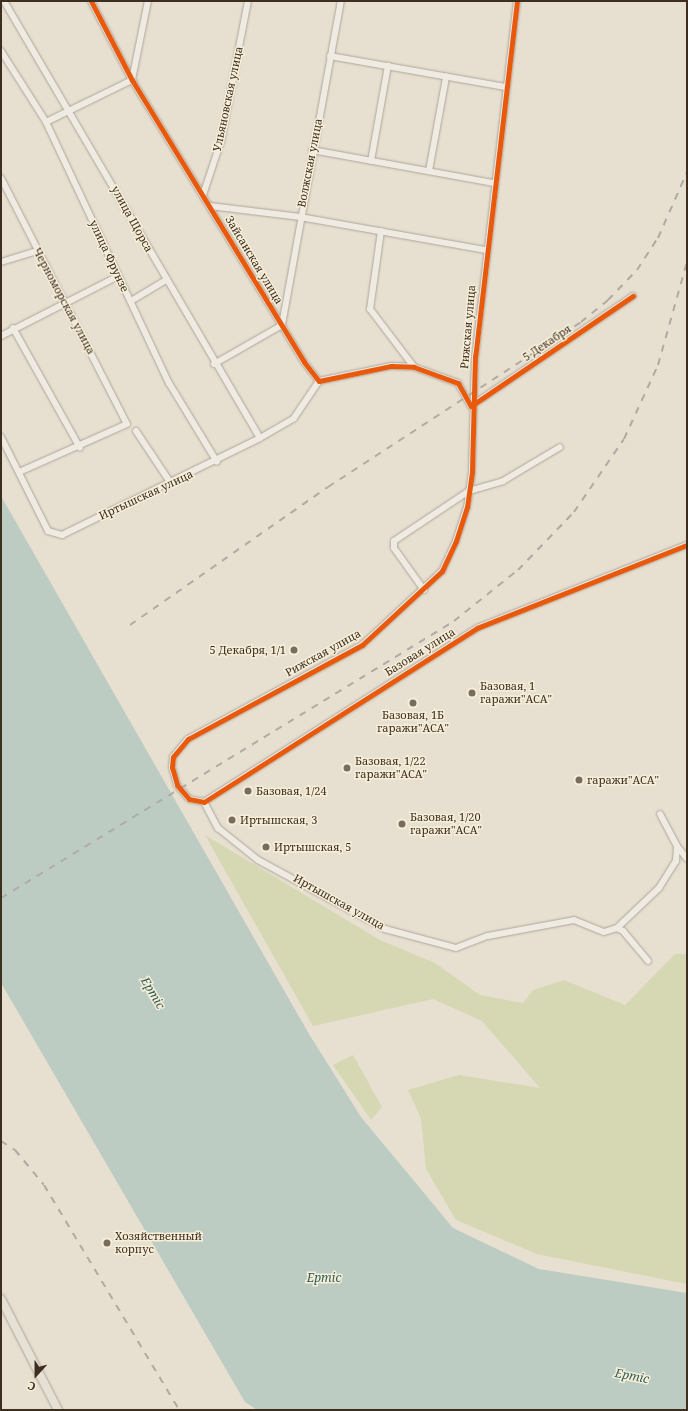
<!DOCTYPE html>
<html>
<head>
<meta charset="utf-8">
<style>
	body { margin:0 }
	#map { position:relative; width:688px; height:1411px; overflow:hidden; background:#e7e0d1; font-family:"Noto Serif",serif }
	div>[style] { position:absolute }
	.green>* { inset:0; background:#d6d7b3 }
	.water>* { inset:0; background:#bcccc2 }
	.roads { filter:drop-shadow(0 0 1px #ada599) drop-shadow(0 0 1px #ada599) }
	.minor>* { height:6px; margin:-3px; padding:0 3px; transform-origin:3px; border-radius:3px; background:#efebe3 }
	.major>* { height:8px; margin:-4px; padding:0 4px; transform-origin:4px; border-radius:4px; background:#e6e1d4 }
	.rail>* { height:2px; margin-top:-1px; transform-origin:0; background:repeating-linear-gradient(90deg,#afaaa2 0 7px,transparent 0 14px) }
	.cycleway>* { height:5px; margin:-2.5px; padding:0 2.5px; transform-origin:2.5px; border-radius:2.5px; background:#e8590c }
	.dots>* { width:11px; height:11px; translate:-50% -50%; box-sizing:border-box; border:2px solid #f7eed8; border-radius:50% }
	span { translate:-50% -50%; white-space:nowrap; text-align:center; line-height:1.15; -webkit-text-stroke:3px #f7eed8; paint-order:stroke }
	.street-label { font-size:11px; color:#3d2e20 }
	.poi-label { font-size:11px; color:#3d2e20 }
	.right { translate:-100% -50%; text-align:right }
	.left { translate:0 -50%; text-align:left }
	.water-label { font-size:12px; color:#2f5d5a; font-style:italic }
	.frame { position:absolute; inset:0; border:2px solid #3d2e20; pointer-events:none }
	.north { position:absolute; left:16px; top:1355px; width:40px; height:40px; -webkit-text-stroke:3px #f7eed8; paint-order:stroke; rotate:201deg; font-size:11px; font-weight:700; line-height:16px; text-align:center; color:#3d2e20 }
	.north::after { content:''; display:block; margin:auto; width:14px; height:18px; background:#3d2e20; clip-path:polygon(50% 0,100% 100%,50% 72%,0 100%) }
</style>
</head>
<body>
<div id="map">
	<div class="green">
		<i style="clip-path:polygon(205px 835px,380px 940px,435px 963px,480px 995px,523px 1003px,533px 990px,564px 980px,625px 1005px,675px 954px,687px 954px,687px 1284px,537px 1254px,456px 1220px,426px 1169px,421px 1119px,408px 1090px,459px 1075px,540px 1088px,482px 1021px,433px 999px,313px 1026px)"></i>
		<i style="clip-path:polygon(353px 1055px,382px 1107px,371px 1120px,333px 1065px)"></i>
	</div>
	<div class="water">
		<i style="clip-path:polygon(1px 496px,309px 1034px,361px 1117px,453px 1228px,539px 1269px,687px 1293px,687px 1410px,257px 1410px,245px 1402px,1px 983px)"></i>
	</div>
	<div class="roads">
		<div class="minor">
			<i style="left:4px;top:1px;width:506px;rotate:59.64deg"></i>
			<i style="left:91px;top:1px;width:89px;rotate:62.6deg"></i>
			<i style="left:132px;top:80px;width:330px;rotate:58.6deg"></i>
			<i style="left:304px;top:362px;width:24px;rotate:52deg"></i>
			<i style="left:319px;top:381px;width:74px;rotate:-11.8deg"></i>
			<i style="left:391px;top:366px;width:23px;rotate:2deg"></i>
			<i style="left:414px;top:367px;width:47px;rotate:20deg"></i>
			<i style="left:458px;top:383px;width:26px;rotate:61deg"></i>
			<i style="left:471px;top:406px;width:196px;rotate:-34.2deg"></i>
			<i style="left:517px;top:1px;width:357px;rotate:96.7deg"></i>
			<i style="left:475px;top:356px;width:116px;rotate:91.5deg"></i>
			<i style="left:472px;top:472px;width:35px;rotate:98deg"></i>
			<i style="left:467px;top:507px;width:36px;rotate:108deg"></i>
			<i style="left:456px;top:541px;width:33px;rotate:115deg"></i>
			<i style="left:442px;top:571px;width:109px;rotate:137.2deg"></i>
			<i style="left:362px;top:645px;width:198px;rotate:151.6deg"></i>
			<i style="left:188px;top:739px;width:23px;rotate:130deg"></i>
			<i style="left:173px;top:757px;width:10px;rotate:96deg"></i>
			<i style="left:172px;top:767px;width:19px;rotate:74deg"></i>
			<i style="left:177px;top:785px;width:18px;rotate:49deg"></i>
			<i style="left:189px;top:799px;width:15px;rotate:11deg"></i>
			<i style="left:204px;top:802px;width:324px;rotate:-32.5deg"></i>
			<i style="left:477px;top:628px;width:226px;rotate:-21.6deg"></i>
			<i style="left:1px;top:51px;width:84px;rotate:57.6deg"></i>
			<i style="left:46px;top:122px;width:289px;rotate:64.8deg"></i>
			<i style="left:169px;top:383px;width:92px;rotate:58.7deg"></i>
			<i style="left:330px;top:56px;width:178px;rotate:10deg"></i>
			<i style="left:46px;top:122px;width:96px;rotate:-26deg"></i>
			<i style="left:132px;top:80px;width:81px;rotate:-78.6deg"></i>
			<i style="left:312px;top:150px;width:185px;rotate:10.3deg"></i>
			<i style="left:371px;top:161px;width:97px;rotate:-79.9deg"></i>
			<i style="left:429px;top:171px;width:96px;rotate:-79.7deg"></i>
			<i style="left:1px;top:178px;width:276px;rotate:62.9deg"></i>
			<i style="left:127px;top:424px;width:118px;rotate:156deg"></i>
			<i style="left:203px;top:195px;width:57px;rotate:-71.6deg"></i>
			<i style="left:221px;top:141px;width:143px;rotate:-79.1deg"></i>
			<i style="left:210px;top:206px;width:91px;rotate:7deg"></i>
			<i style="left:300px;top:217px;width:189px;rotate:10.1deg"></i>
			<i style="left:381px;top:231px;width:79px;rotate:98deg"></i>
			<i style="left:370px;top:309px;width:73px;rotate:52.8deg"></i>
			<i style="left:1px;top:262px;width:39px;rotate:-17deg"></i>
			<i style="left:131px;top:301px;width:41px;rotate:-31deg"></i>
			<i style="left:13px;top:328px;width:137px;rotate:60.8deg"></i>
			<i style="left:1px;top:336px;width:131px;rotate:-27.1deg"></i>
			<i style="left:214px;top:364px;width:78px;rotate:-29.8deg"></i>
			<i style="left:282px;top:325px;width:329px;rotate:-79.7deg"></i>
			<i style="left:136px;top:431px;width:61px;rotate:56.3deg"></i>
			<i style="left:1px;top:437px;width:105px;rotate:63.4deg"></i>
			<i style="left:48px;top:531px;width:15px;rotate:16deg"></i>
			<i style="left:62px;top:535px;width:220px;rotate:-26.1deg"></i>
			<i style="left:260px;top:438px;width:39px;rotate:-30deg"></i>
			<i style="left:294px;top:418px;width:45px;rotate:-56deg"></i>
			<i style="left:424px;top:590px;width:52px;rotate:-125.5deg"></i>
			<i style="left:394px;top:548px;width:7px;rotate:-90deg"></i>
			<i style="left:394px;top:541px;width:90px;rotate:-33.7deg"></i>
			<i style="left:469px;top:491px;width:35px;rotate:-16deg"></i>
			<i style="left:503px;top:481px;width:66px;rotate:-30.8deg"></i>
			<i style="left:204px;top:802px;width:30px;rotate:62deg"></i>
			<i style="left:218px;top:828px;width:51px;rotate:38.7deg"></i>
			<i style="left:258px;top:860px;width:145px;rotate:28.5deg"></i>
			<i style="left:385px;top:929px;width:73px;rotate:15deg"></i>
			<i style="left:456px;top:948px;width:34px;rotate:-21deg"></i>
			<i style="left:488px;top:936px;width:87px;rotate:-10.5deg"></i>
			<i style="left:574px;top:920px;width:32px;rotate:22deg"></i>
			<i style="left:604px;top:932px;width:14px;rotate:-17deg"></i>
			<i style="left:617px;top:928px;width:7px;rotate:27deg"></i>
			<i style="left:623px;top:931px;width:39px;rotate:50deg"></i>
			<i style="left:677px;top:846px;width:16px;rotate:52deg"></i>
			<i style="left:617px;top:928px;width:58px;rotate:-43.6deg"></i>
			<i style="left:659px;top:888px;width:32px;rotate:-58deg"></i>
			<i style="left:676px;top:861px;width:15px;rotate:-86deg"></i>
			<i style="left:677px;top:846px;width:36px;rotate:-118deg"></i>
		</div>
		<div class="major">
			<i style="left:1px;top:1299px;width:125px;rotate:62.8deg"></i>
		</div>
	</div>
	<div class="rail">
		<i style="left:130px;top:625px;width:241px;rotate:-34.9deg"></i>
		<i style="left:328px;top:487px;width:302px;rotate:-33.1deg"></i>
		<i style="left:581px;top:322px;width:35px;rotate:-39deg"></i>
		<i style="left:608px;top:300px;width:42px;rotate:-46deg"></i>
		<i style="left:637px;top:270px;width:38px;rotate:-57deg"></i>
		<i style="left:658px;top:238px;width:72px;rotate:-66.3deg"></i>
		<i style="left:1px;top:898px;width:531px;rotate:-31.44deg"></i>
		<i style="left:454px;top:621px;width:82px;rotate:-38.6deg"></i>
		<i style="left:518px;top:570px;width:81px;rotate:-46deg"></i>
		<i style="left:574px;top:512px;width:88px;rotate:-55.6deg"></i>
		<i style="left:624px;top:439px;width:81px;rotate:-65.3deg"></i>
		<i style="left:658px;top:365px;width:107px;rotate:-74.3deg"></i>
		<i style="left:1px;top:1141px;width:17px;rotate:33deg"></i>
		<i style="left:15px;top:1150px;width:45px;rotate:50.4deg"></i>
		<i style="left:44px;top:1185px;width:262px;rotate:59deg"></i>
	</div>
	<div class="cycleway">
		<i style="left:91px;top:1px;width:89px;rotate:62.6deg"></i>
		<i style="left:132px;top:80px;width:330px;rotate:58.6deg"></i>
		<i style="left:304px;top:362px;width:24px;rotate:52deg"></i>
		<i style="left:319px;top:381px;width:74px;rotate:-11.8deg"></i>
		<i style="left:391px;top:366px;width:23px;rotate:2deg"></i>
		<i style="left:414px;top:367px;width:47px;rotate:20deg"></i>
		<i style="left:458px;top:383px;width:26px;rotate:61deg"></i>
		<i style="left:471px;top:406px;width:196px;rotate:-34.2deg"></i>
		<i style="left:517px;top:1px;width:357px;rotate:96.7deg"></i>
		<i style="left:475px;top:356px;width:116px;rotate:91.5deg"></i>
		<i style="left:472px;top:472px;width:35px;rotate:98deg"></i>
		<i style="left:467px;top:507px;width:36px;rotate:108deg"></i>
		<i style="left:456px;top:541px;width:33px;rotate:115deg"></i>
		<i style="left:442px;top:571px;width:109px;rotate:137.2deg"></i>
		<i style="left:362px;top:645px;width:198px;rotate:151.6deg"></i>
		<i style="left:188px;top:739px;width:23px;rotate:130deg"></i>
		<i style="left:173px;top:757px;width:10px;rotate:96deg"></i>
		<i style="left:172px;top:767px;width:19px;rotate:74deg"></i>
		<i style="left:177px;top:785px;width:18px;rotate:49deg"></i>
		<i style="left:189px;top:799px;width:15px;rotate:11deg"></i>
		<i style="left:204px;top:802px;width:324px;rotate:-32.5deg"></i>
		<i style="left:477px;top:628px;width:226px;rotate:-21.6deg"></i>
	</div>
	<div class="dots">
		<i style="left:294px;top:650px;background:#786c5e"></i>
		<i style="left:472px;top:693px;background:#786c5e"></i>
		<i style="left:413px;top:703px;background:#786c5e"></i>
		<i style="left:347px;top:768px;background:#786c5e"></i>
		<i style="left:579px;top:780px;background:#786c5e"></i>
		<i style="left:248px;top:791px;background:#786c5e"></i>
		<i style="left:232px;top:820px;background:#786c5e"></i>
		<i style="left:402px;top:824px;background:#786c5e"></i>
		<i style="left:266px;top:847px;background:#786c5e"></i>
		<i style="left:107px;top:1243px;background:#786c5e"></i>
	</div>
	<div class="street-label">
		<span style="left:228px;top:99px;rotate:-78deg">Ульяновская улица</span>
		<span style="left:310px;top:163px;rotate:-79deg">Волжская улица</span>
		<span style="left:132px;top:219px;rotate:61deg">улица Щорса</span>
		<span style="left:109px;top:256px;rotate:65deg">улица Фрунзе</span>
		<span style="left:254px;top:260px;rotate:59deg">Зайсанская улица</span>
		<span style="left:64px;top:301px;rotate:62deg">Черноморская улица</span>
		<span style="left:468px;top:327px;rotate:-85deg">Рижская улица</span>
		<span style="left:547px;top:343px;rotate:-34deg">5 Декабря</span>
		<span style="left:146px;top:495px;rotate:-25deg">Иртышская улица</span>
		<span style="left:420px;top:652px;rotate:-32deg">Базовая улица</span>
		<span style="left:323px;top:653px;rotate:-29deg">Рижская улица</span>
		<span style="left:339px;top:902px;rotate:29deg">Иртышская улица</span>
	</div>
	<div class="poi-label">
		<span class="right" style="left:286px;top:650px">5 Декабря, 1/1</span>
		<span class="left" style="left:480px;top:693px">Базовая, 1<br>гаражи"ACА"</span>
		<span style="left:413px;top:722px">Базовая, 1Б<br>гаражи"ACА"</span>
		<span class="left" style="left:355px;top:768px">Базовая, 1/22<br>гаражи"ACА"</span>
		<span class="left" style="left:587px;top:780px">гаражи"ACА"</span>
		<span class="left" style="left:256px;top:791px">Базовая, 1/24</span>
		<span class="left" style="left:410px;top:824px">Базовая, 1/20<br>гаражи"ACА"</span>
		<span class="left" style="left:240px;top:820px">Иртышская, 3</span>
		<span class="left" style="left:274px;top:847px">Иртышская, 5</span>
		<span class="left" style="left:115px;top:1243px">Хозяйственный<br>корпус</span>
	</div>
	<div class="water-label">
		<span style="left:153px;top:993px;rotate:59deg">Ертіс</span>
		<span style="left:324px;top:1278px">Ертіс</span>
		<span style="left:632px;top:1376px;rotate:11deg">Ертіс</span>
	</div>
	<div class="frame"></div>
	<div class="north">С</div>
</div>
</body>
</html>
